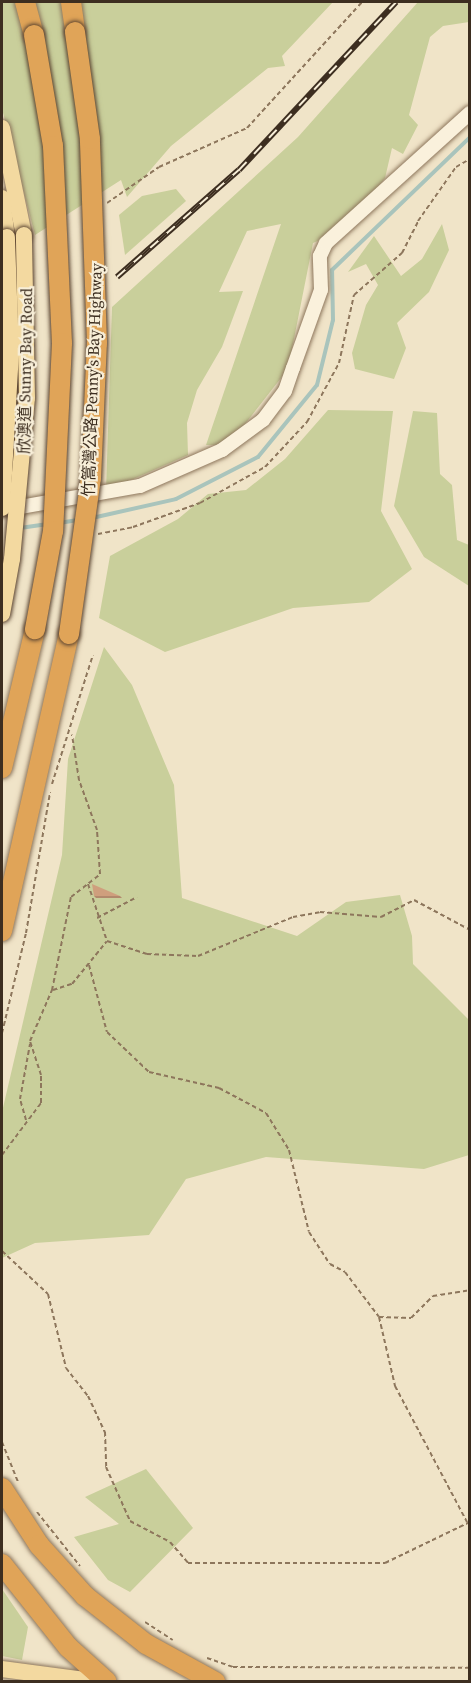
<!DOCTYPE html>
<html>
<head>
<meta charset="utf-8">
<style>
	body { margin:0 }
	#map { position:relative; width:471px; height:1683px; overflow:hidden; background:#f0e4c8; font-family:"Source Serif 4","Noto Sans TC",serif }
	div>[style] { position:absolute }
	.green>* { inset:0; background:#c9cf9b }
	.stream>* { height:4px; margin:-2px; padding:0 2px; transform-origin:2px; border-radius:2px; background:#a9c4bc }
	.path>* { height:2px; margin-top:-1px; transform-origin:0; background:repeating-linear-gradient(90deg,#8d765c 0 4.5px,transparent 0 7.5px) }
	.roads { filter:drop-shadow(0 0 2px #8d765c) drop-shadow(0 0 2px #8d765c) }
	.minor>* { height:14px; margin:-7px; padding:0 7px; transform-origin:7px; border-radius:7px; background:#faf1dc }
	.major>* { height:16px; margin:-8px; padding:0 8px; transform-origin:8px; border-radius:8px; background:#f3d9a0 }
	.highway>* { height:20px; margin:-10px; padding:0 10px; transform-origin:10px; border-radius:10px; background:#e0a458 }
	.rail>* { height:6px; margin-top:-3px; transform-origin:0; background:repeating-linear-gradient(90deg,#f7eed8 0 11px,#3d2e20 0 22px); box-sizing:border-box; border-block:2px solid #3d2e20 }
	.bridges { filter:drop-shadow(0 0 2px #5b4430) drop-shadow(0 0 2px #5b4430) }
	.major-bridge>* { height:16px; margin:-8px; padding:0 8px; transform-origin:8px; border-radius:8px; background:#f3d9a0 }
	.highway-bridge>* { height:20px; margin:-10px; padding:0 10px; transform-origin:10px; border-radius:10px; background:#e0a458 }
	.wall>* { inset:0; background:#b2896c }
	.building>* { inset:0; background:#cf9f7d }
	span { translate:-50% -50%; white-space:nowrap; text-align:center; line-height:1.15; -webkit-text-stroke:4.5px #f7eed8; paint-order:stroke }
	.street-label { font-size:16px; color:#3d2e20 }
	.frame { position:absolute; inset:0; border:3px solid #3d2e20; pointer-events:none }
</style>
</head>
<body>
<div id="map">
	<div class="green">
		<i style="clip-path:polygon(2px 2px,333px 2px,282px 56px,285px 66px,268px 68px,171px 146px,127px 197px,121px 180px,35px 235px,2px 109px)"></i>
		<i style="clip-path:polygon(418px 2px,469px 2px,469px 22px,443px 26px,430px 37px,409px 115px,418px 125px,403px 154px,392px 148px,385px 178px,366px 203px,329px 236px,313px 243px,288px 369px,245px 424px,220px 445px,206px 445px,281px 224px,247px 231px,219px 292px,243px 291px,222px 347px,197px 390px,187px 423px,188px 455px,106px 491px,112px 307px,298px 137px)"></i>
		<i style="clip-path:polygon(176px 189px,186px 201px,125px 255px,119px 215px,142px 196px)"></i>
		<i style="clip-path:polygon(442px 224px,449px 250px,429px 292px,397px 323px,406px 348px,394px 379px,355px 369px,352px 353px,366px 305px,378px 285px,366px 264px,348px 272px,374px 236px,401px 276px,422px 259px)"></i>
		<i style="clip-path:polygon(328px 410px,393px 411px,381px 511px,412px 569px,369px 602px,293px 608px,165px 652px,99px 618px,110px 556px,178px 519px,208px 494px,246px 490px,285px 459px)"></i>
		<i style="clip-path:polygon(413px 411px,437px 413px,440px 474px,452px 485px,457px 540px,469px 545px,469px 586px,424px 557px,394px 506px)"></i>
		<i style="clip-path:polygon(104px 647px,132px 685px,174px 785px,182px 898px,297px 936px,346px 902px,400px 895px,412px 936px,413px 964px,469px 1020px,469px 1155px,424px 1169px,266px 1157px,186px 1179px,149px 1235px,35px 1243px,2px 1258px,2px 1112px,62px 855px,68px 759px)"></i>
		<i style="clip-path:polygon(146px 1469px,193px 1528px,130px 1592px,108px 1580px,74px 1537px,119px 1524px,85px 1497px)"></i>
		<i style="clip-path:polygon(2px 1589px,28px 1627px,22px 1660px,2px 1656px)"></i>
	</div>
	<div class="stream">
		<i style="left:92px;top:518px;width:86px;rotate:-12.7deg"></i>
		<i style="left:176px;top:499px;width:92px;rotate:-27.1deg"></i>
		<i style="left:258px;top:457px;width:93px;rotate:-50.7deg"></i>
		<i style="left:317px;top:385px;width:67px;rotate:-76.2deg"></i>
		<i style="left:333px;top:320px;width:50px;rotate:-91.1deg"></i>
		<i style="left:332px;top:270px;width:192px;rotate:-43.9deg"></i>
		<i style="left:59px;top:523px;width:19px;rotate:-9deg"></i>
		<i style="left:20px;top:528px;width:28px;rotate:-8deg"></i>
	</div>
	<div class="path">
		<i style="left:238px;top:2px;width:22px"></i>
		<i style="left:107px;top:203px;width:63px;rotate:-34.7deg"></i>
		<i style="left:159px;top:167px;width:96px;rotate:-23.9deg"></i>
		<i style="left:247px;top:128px;width:171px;rotate:-47.6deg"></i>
		<i style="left:98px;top:534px;width:36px;rotate:-11deg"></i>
		<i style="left:133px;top:527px;width:71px;rotate:-19.7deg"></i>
		<i style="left:200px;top:503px;width:74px;rotate:-29deg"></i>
		<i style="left:265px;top:467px;width:62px;rotate:-47deg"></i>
		<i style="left:307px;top:422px;width:67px;rotate:-61.5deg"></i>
		<i style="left:339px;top:363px;width:70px;rotate:-77.6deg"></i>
		<i style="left:354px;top:295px;width:64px;rotate:-41.2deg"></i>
		<i style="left:402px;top:253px;width:36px;rotate:-63deg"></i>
		<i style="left:418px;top:221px;width:66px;rotate:-54.9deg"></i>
		<i style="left:456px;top:167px;width:16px;rotate:-30deg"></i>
		<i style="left:52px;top:784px;width:135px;rotate:-72.4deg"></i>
		<i style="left:88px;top:884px;width:60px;rotate:71.6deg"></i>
		<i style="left:107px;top:941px;width:42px;rotate:18deg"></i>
		<i style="left:147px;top:954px;width:51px;rotate:2.2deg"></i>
		<i style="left:198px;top:956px;width:103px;rotate:-22.3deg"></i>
		<i style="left:293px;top:917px;width:27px;rotate:-10deg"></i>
		<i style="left:320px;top:912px;width:61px;rotate:4.7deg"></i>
		<i style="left:381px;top:917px;width:37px;rotate:-27deg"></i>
		<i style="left:414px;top:900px;width:64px;rotate:28.2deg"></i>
		<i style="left:97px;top:918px;width:45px;rotate:-27.7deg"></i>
		<i style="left:89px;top:965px;width:69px;rotate:75deg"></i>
		<i style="left:107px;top:1032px;width:58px;rotate:43.6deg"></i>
		<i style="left:149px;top:1072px;width:72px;rotate:12.9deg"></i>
		<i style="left:219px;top:1088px;width:53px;rotate:28deg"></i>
		<i style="left:266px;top:1113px;width:44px;rotate:58.1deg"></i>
		<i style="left:289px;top:1150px;width:84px;rotate:76.3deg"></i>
		<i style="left:309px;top:1232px;width:38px;rotate:57deg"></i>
		<i style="left:330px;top:1264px;width:17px;rotate:28deg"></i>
		<i style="left:345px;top:1272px;width:56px;rotate:52.9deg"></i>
		<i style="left:379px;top:1317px;width:71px;rotate:76.9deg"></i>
		<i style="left:395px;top:1386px;width:154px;rotate:62.1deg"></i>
		<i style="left:53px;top:990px;width:20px;rotate:-18deg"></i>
		<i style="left:72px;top:984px;width:55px;rotate:-50.9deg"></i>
		<i style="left:2px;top:1033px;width:103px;rotate:-76.5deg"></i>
		<i style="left:26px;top:933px;width:143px;rotate:-80.3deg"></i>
		<i style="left:26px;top:1120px;width:22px;rotate:-106deg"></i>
		<i style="left:20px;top:1099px;width:56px;rotate:-79.7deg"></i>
		<i style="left:2px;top:1155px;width:65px;rotate:-53.1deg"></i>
		<i style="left:41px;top:1103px;width:28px;rotate:-90deg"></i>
		<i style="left:41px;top:1075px;width:36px;rotate:-108deg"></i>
		<i style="left:30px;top:1041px;width:56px;rotate:-66.7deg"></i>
		<i style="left:52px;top:990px;width:95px;rotate:-78.5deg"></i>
		<i style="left:71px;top:897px;width:37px;rotate:-38deg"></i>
		<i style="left:100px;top:874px;width:44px;rotate:-93.9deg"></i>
		<i style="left:97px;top:830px;width:53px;rotate:-109.8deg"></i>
		<i style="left:79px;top:780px;width:46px;rotate:-98.8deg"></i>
		<i style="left:2px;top:1251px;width:63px;rotate:43.1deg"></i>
		<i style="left:48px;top:1294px;width:76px;rotate:76.3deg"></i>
		<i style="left:66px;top:1368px;width:36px;rotate:52deg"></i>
		<i style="left:88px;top:1396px;width:40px;rotate:65deg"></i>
		<i style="left:105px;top:1432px;width:35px;rotate:88deg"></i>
		<i style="left:106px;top:1467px;width:59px;rotate:66deg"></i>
		<i style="left:130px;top:1521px;width:45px;rotate:27.7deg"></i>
		<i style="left:170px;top:1542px;width:28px;rotate:49deg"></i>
		<i style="left:188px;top:1563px;width:197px"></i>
		<i style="left:385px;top:1563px;width:94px;rotate:-25.8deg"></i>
		<i style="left:379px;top:1317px;width:32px;rotate:2deg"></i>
		<i style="left:411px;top:1318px;width:31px;rotate:-45deg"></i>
		<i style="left:433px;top:1296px;width:37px;rotate:-9deg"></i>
		<i style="left:2px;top:1442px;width:43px;rotate:68.2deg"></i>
		<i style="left:37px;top:1512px;width:69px;rotate:51.5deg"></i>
		<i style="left:145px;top:1622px;width:33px;rotate:33deg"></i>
		<i style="left:207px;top:1658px;width:28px;rotate:19deg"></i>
		<i style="left:233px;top:1667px;width:237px;rotate:0.2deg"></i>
	</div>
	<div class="roads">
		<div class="minor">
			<i style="left:9px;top:509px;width:133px;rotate:-10deg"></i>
			<i style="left:140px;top:486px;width:90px;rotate:-23.7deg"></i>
			<i style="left:222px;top:450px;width:51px;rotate:-36.2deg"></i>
			<i style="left:263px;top:420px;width:36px;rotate:-53deg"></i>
			<i style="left:285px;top:391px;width:24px;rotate:-71deg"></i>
			<i style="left:293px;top:368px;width:83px;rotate:-70.3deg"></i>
			<i style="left:321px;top:290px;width:34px;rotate:-92deg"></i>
			<i style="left:320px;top:256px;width:14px;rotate:-65deg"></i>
			<i style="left:326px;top:243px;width:194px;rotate:-42.1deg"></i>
		</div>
		<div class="major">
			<i style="left:2px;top:128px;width:109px;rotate:78.4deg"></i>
			<i style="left:2px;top:198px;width:39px;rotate:83deg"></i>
			<i style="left:2px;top:1669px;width:100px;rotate:7.5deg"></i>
		</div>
		<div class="highway">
			<i style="left:25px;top:2px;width:34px;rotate:75deg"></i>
			<i style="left:71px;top:2px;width:30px;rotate:82deg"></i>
			<i style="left:2px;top:768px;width:143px;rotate:-76.6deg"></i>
			<i style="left:2px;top:931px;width:304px;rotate:-77.3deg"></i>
			<i style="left:2px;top:1488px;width:68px;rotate:57deg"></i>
			<i style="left:39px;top:1545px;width:69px;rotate:48deg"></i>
			<i style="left:85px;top:1596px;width:78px;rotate:38.2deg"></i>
			<i style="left:146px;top:1644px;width:79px;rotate:28.8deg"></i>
			<i style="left:2px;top:1564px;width:106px;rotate:51.5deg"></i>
			<i style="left:68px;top:1647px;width:52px;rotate:41.9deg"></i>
		</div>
	</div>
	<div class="rail">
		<i style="left:117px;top:277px;width:162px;rotate:-41.3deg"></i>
		<i style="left:239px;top:170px;width:230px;rotate:-46.9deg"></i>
	</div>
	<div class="bridges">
		<div class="major-bridge">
			<i style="left:2px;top:508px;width:154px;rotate:-86.7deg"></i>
			<i style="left:11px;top:354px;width:117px;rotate:-92deg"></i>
			<i style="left:2px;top:614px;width:56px;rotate:-79.7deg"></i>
			<i style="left:12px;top:559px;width:162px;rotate:-84.7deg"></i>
			<i style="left:27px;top:398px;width:163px;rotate:-91.1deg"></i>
		</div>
		<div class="highway-bridge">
			<i style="left:34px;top:35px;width:113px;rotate:80.3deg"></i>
			<i style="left:53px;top:146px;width:197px;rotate:87.4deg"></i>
			<i style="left:62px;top:343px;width:188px;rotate:92.7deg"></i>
			<i style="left:53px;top:531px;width:100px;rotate:100.4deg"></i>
			<i style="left:69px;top:634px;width:158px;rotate:-82deg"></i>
			<i style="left:91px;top:478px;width:135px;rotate:-87.5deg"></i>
			<i style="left:97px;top:343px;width:204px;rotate:-92deg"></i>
			<i style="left:90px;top:139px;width:108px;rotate:-98deg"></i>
		</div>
	</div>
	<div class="wall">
		<i style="clip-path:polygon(94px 896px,120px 896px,122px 898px,96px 898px)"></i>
	</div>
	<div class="building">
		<i style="clip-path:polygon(92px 884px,120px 896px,94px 896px)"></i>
	</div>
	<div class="street-label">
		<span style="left:25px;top:371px;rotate:-89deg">欣澳道 Sunny Bay Road</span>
		<span style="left:92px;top:380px;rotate:-88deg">竹篙灣公路 Penny's Bay Highway</span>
	</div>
	<div class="frame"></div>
</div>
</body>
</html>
